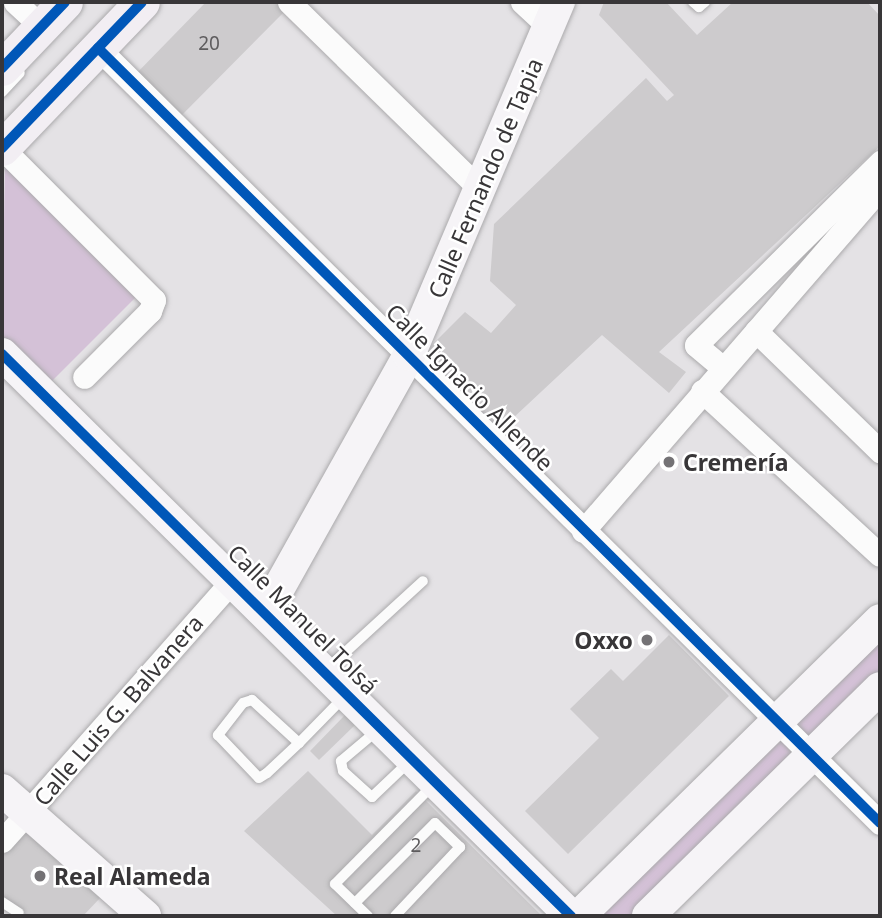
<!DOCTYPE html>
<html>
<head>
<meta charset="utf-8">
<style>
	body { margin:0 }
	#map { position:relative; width:882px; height:918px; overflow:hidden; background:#e4e2e5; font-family:"Noto Sans",sans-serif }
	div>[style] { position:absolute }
	.green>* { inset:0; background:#d4c1d7 }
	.building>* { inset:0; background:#cdcbcd }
	.roads { filter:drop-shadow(0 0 2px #abaaac) drop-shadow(0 0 2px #abaaac) }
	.lane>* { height:10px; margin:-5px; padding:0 5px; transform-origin:5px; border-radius:5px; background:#fbfbfb }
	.street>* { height:23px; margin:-11.5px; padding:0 11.5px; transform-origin:11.5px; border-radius:11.5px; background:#fbfbfb }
	.secondary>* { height:32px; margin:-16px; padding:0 16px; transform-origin:16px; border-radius:16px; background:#f6f4f7 }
	.primary>* { height:35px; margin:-17.5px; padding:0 17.5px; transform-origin:17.5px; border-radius:17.5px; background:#f2eef3 }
	.cycleway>* { height:10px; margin:-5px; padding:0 5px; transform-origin:5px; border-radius:5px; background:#0057b8 }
	.dots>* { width:19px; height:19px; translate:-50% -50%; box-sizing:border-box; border:4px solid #fff; border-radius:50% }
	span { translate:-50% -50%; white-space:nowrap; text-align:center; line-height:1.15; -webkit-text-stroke:5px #fff; paint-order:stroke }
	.number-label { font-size:19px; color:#5e5c5e }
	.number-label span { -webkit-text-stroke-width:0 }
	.street-label { font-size:23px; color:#383638 }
	.poi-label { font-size:23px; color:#383638; font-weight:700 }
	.left { translate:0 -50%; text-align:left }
	.right { translate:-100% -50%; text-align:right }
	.frame { position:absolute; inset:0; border:4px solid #383638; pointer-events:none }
</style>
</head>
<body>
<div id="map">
	<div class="green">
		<i style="clip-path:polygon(5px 164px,138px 295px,50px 383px,2px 338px)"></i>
		<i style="clip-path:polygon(880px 635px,880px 674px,635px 916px,596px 916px)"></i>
	</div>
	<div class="building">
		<i style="clip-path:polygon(206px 2px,279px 2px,287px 9px,176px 121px,132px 78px)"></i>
		<i style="clip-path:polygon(604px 2px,666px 2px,697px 35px,733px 2px,867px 2px,880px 16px,880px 146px,659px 352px,686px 372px,669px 393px,602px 335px,497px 433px,420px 357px,465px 312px,491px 333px,516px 305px,490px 281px,494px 224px,646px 78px,667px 101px,674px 95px,599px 15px)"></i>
		<i style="clip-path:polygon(669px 635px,729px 696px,568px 854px,525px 811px,599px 738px,570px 709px,611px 669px,623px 681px)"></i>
		<i style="clip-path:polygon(345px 715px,355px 725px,319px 760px,310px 751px)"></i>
		<i style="clip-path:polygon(308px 771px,372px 835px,416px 791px,542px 916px,337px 916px,244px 831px)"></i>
		<i style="clip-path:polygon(27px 831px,101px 897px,83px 916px,23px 916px,2px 896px,2px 856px)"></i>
	</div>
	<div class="roads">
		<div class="lane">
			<i style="left:693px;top:2px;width:8px;rotate:40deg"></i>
			<i style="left:699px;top:7px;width:8px;rotate:-40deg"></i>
			<i style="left:2px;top:92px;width:26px;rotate:-47deg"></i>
			<i style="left:327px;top:669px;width:130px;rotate:-42.5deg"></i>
			<i style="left:379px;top:729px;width:50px;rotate:139.9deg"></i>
			<i style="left:341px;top:761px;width:10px;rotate:79deg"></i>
			<i style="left:343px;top:771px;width:39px;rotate:42deg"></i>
			<i style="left:372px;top:797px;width:52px;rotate:-43.5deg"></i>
			<i style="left:299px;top:743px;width:64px;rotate:-137.5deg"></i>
			<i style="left:252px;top:700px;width:9px;rotate:162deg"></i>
			<i style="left:243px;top:703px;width:41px;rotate:128deg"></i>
			<i style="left:218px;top:735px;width:59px;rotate:46.4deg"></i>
			<i style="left:259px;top:778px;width:9px;rotate:-32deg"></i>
			<i style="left:267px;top:773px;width:44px;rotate:-43.2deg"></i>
			<i style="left:299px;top:743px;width:66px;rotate:-45.6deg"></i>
			<i style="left:2px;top:902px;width:20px;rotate:33deg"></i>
			<i style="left:355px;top:903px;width:113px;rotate:-45deg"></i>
			<i style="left:435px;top:823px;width:35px;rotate:44deg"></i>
			<i style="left:460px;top:847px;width:95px;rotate:133.3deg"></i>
			<i style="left:368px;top:916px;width:46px;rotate:-135.9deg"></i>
			<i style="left:335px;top:884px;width:141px;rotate:-45.3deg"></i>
		</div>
		<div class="street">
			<i style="left:15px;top:2px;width:35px;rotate:43deg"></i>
			<i style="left:289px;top:2px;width:266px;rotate:44.4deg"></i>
			<i style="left:522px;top:2px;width:38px;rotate:43deg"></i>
			<i style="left:98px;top:48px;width:1101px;rotate:44.74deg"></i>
			<i style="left:2px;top:148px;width:215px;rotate:45deg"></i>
			<i style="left:154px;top:300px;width:12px;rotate:110deg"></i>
			<i style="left:150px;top:311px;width:93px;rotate:135deg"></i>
			<i style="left:756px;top:331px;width:173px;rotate:44.1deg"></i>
			<i style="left:723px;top:368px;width:35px;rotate:-140deg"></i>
			<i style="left:696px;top:345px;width:260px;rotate:-44.8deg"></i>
			<i style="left:702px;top:391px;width:242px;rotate:42.7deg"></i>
			<i style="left:583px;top:531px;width:454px;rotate:-49.1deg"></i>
			<i style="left:2px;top:841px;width:350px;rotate:-48.5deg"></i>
		</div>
		<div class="secondary">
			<i style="left:2px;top:354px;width:800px;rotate:44.65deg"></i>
			<i style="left:266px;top:611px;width:293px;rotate:-60.8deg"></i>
			<i style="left:409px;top:355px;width:384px;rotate:-67deg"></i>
			<i style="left:2px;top:790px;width:191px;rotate:41.4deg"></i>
			<i style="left:579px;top:916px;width:422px;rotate:-44.5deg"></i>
			<i style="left:648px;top:916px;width:325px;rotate:-44.5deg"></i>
		</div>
		<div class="primary">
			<i style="left:2px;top:68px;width:91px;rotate:-46.3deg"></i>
			<i style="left:2px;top:148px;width:202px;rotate:-46.2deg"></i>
		</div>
	</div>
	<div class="cycleway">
		<i style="left:98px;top:48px;width:1101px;rotate:44.74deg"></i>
		<i style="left:2px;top:68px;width:91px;rotate:-46.3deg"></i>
		<i style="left:2px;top:148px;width:202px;rotate:-46.2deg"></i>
		<i style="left:2px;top:354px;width:800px;rotate:44.65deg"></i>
	</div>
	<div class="dots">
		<i style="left:669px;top:462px;background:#747275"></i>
		<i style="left:647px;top:640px;background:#747275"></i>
		<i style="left:40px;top:876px;background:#747275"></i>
	</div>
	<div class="number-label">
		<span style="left:209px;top:44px">20</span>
		<span style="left:416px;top:846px">2</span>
	</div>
	<div class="street-label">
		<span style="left:485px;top:178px;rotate:-67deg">Calle Fernando de Tapia</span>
		<span style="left:470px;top:387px;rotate:45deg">Calle Ignacio Allende</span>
		<span style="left:303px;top:619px;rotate:45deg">Calle Manuel Tolsá</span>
		<span style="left:118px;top:710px;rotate:-49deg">Calle Luis G. Balvanera</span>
	</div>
	<div class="poi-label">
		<span class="left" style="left:683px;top:462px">Cremería</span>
		<span class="right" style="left:633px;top:640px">Oxxo</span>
		<span class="left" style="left:54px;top:876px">Real Alameda</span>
	</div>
	<div class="frame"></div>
</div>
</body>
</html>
